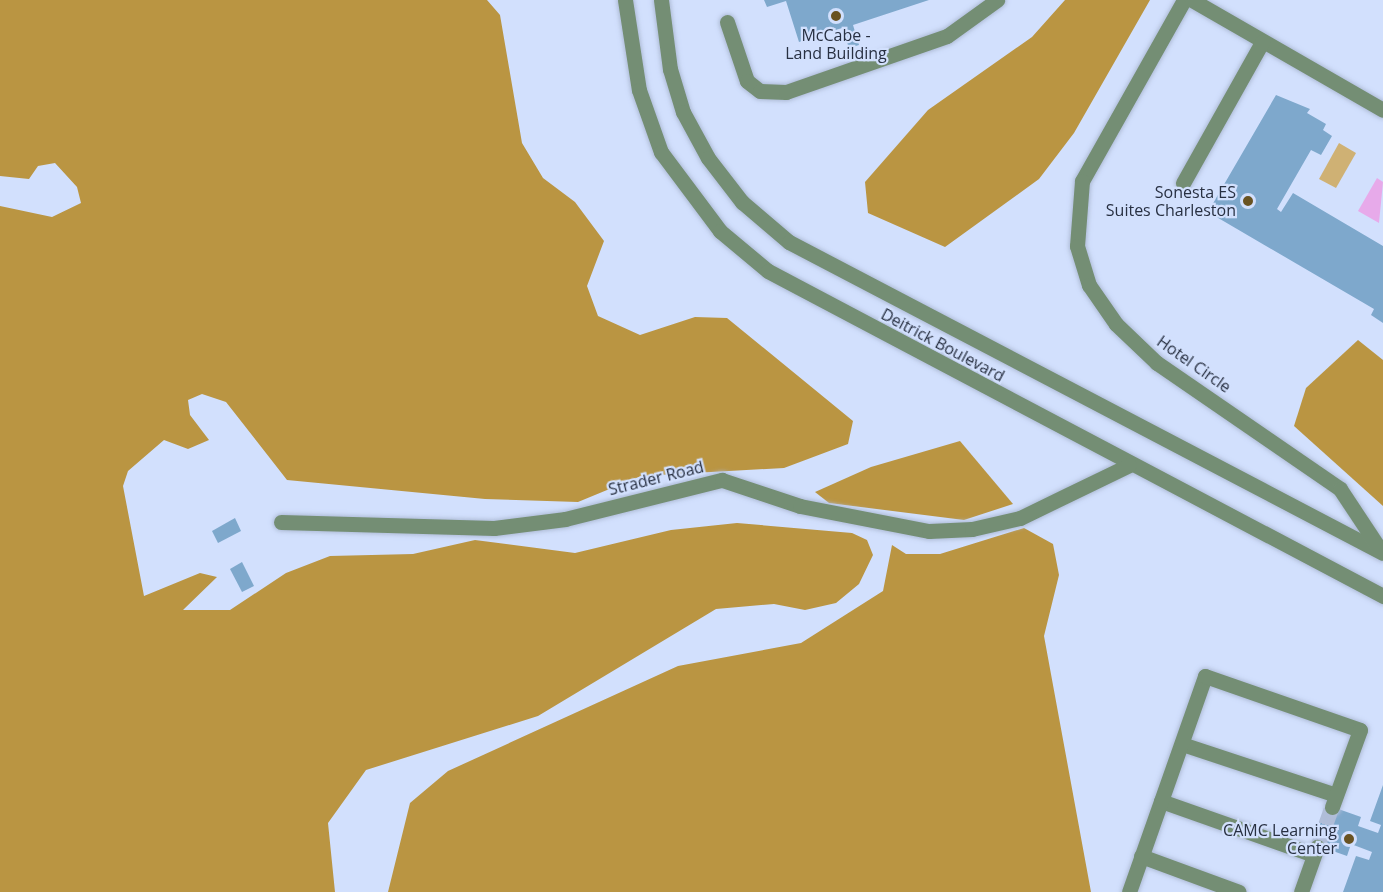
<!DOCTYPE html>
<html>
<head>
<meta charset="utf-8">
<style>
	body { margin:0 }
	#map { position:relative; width:1383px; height:892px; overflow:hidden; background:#d2e0fd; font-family:"Open Sans",sans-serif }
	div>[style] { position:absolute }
	.green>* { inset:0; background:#cfb174 }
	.forest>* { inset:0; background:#ba9542 }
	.water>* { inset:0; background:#e7aaea }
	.building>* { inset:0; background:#7ea8cc }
	.minor-tunnel>* { height:15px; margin-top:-7.5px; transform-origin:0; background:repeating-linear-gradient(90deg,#b0bdd8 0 15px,transparent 0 23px) }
	.roads { filter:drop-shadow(0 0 2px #b0bdd8) drop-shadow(0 0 2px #b0bdd8) }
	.minor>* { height:15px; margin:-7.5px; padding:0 7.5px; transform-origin:7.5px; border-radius:7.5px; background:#748e74 }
	.dots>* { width:16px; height:16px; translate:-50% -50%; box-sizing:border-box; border:3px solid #d2e0fd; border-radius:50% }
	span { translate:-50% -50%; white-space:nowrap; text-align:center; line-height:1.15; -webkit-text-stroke:4.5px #d2e0fd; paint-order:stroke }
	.poi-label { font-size:16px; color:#283042 }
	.right { translate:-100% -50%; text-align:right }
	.street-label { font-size:16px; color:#283042 }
</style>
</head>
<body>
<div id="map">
	<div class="green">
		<i style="clip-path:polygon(1339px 143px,1356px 153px,1336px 188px,1319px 179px)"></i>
	</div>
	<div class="forest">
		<i style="clip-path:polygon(0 0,487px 0,500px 15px,522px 143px,543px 178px,575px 202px,604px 241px,587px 286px,598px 316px,640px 335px,695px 317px,727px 318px,853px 421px,848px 444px,784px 468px,641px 476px,578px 502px,485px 499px,287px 480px,226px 402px,202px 394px,188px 400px,190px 415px,209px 440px,188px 449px,164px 440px,128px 471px,123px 486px,144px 596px,200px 573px,217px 577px,183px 610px,230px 610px,286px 573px,330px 556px,413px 554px,475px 540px,575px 553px,671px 530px,737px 523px,852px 533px,867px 540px,873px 555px,859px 584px,836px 603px,805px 610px,774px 604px,716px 609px,538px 716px,366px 770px,328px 823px,335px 892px,0 892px,0 206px,52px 217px,81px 203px,77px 187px,55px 163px,38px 166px,29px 179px,0 176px)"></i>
		<i style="clip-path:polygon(1065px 0,1150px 0,1074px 133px,1039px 179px,945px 247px,868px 213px,865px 182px,928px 110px,1032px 37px)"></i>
		<i style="clip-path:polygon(1358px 340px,1383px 360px,1383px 506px,1294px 426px,1306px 388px)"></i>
		<i style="clip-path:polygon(960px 441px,1013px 504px,964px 520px,829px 503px,815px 492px,871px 467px)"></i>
		<i style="clip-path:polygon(1024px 528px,1053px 544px,1059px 575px,1044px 636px,1091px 892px,388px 892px,410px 803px,448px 771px,678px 666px,801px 643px,883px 591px,892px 545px,906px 554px,940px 554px)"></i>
	</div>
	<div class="water">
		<i style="clip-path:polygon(1377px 178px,1383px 182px,1379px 223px,1358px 211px)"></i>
	</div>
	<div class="building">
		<i style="clip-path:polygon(764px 0,929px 0,853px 25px,859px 45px,849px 48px,842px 28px,799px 42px,786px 1px,767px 7px)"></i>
		<i style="clip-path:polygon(1276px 95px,1310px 109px,1307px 113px,1326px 124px,1323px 130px,1332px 136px,1321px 155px,1311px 150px,1277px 209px,1281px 212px,1293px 193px,1383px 246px,1383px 323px,1371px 315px,1374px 309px,1208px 212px)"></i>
		<i style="clip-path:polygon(235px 518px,241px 531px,218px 543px,212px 531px)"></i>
		<i style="clip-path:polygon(242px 562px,254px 586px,242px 592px,230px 569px)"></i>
		<i style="clip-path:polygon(1383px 785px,1383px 892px,1343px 892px,1356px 856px,1369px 860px,1372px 852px,1351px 844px,1347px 856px,1313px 844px,1327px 805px,1361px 817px,1358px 826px,1378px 833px,1381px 825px,1370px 821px)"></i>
	</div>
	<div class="minor-tunnel">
		<i style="left:1318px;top:846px;width:41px;rotate:-70.3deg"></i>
	</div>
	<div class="roads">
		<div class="minor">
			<i style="left:625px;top:0;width:91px;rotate:81.2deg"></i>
			<i style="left:639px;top:90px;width:66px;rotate:70.5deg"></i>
			<i style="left:661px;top:152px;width:99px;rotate:53.2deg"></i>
			<i style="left:720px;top:231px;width:62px;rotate:39.8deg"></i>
			<i style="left:768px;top:271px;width:696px;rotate:27.85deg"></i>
			<i style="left:661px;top:0;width:70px;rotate:82.6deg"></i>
			<i style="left:670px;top:69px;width:45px;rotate:73.2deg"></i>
			<i style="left:683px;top:112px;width:52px;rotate:61.5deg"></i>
			<i style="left:708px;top:158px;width:56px;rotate:52.3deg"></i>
			<i style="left:742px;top:202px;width:62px;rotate:40.4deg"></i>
			<i style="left:789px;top:242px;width:670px;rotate:27.64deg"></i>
			<i style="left:1184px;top:0;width:208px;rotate:119.4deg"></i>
			<i style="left:1082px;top:181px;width:65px;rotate:94.4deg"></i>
			<i style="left:1077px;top:246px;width:41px;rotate:72.9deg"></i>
			<i style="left:1089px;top:285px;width:47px;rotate:55.3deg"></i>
			<i style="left:1116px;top:324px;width:57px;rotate:43.6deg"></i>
			<i style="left:1157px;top:363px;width:222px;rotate:34.5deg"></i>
			<i style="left:1340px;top:489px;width:74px;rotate:56.5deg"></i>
			<i style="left:1192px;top:0;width:220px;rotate:29.9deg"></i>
			<i style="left:727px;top:22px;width:62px;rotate:71.3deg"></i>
			<i style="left:747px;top:81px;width:16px;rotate:38deg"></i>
			<i style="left:760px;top:91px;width:26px;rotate:2deg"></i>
			<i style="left:786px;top:92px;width:170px;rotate:-19.2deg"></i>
			<i style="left:947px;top:36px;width:62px;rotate:-35.8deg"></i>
			<i style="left:1183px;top:183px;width:162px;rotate:-60.7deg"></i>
			<i style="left:281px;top:522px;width:213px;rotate:1.6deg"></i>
			<i style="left:494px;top:528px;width:72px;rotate:-7.2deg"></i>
			<i style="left:565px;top:519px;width:162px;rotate:-14deg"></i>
			<i style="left:722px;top:480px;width:82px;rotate:18.4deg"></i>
			<i style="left:800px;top:506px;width:131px;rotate:11deg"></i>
			<i style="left:929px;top:531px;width:43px;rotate:-2.7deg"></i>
			<i style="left:972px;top:529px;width:49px;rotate:-12.9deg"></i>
			<i style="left:1020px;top:518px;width:121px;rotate:-25.9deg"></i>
			<i style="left:1182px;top:744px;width:162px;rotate:18.3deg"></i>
			<i style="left:1161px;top:801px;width:162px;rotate:19.4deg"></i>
			<i style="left:1141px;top:856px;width:104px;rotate:20.2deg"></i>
			<i style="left:1129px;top:892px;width:229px;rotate:-70.6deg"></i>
			<i style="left:1205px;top:676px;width:164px;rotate:19.2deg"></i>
			<i style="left:1360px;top:730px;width:82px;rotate:110deg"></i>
			<i style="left:1301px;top:892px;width:48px;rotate:-70.4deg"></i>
		</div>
	</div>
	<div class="dots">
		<i style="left:836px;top:16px;background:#695322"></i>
		<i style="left:1248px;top:201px;background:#695322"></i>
		<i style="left:1349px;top:839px;background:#695322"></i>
	</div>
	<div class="poi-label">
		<span style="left:836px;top:44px">McCabe -<br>Land Building</span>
		<span class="right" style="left:1236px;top:201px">Sonesta ES<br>Suites Charleston</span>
		<span class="right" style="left:1337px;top:839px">CAMC Learning<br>Center</span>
	</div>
	<div class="street-label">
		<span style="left:943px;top:345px;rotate:28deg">Deitrick Boulevard</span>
		<span style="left:1194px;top:364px;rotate:35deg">Hotel Circle</span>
		<span style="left:656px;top:478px;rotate:-14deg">Strader Road</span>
	</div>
</div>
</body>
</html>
